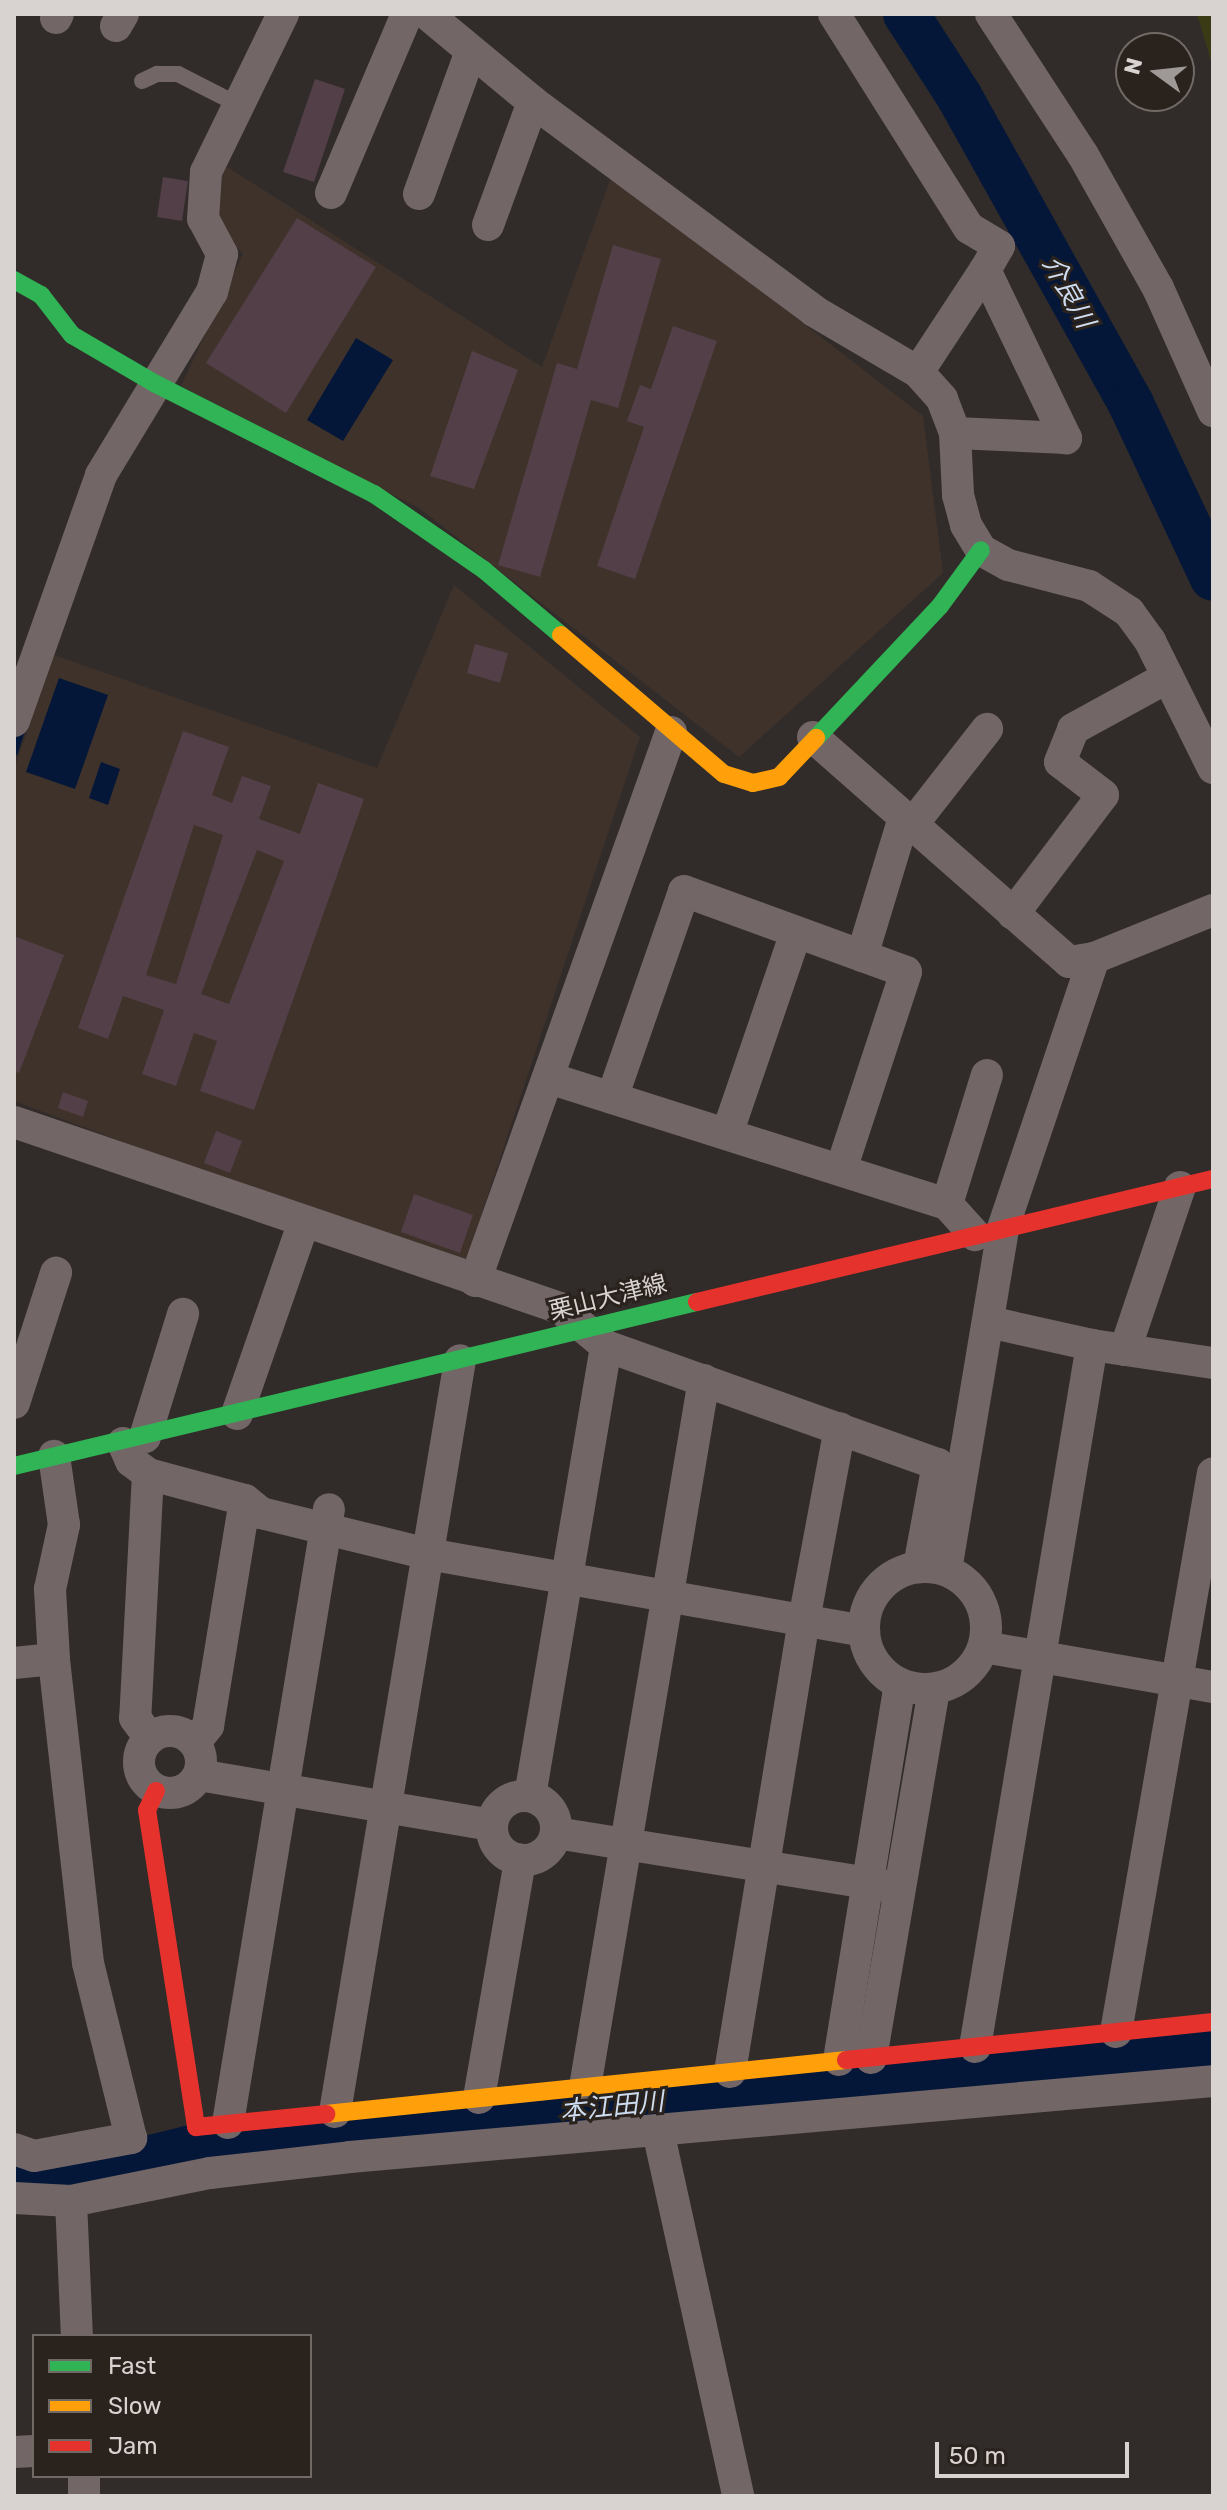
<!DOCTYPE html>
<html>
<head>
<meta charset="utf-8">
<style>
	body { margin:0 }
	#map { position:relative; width:1227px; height:2510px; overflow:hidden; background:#312c2a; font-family:Rubik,"Noto Sans JP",sans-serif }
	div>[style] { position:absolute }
	.built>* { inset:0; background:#3f322b }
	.green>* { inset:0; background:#3a3b15 }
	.water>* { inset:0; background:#041738 }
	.stream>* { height:8px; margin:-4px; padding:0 4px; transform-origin:4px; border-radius:4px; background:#041738 }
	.river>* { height:46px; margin:-23px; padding:0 23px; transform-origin:23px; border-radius:23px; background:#041738 }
	.building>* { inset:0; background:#523f47 }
	.lane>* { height:16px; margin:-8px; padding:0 8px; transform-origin:8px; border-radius:8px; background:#726667 }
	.street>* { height:32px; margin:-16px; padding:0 16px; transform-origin:16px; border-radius:16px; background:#726667 }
	.street>.ring { margin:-16px; padding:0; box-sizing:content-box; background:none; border:32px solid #726667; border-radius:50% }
	.fast>* { height:18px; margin:-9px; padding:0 9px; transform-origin:9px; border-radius:9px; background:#30b455 }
	.slow>* { height:18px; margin:-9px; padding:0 9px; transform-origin:9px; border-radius:9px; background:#ff9f0a }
	.jam>* { height:18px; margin:-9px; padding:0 9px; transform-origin:9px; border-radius:9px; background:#e5322d }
	span { translate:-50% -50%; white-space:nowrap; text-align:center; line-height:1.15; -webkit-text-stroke:6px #2a221d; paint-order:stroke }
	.street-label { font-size:24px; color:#d8d3d0 }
	.water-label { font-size:26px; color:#cddcf0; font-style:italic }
	.frame { position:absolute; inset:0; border:16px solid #d8d3d0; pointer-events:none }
	.legend { position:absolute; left:32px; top:2334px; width:280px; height:144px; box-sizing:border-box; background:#2a221d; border:2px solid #706965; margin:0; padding:10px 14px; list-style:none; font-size:24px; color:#d8d3d0 }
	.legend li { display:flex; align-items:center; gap:16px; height:40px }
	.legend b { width:40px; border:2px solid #706965 }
	.north { position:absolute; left:1115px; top:32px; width:80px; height:80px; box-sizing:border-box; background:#2a221d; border:2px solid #706965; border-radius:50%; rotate:285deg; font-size:22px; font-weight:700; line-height:32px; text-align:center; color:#d8d3d0 }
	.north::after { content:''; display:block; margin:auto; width:28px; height:36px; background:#9e9996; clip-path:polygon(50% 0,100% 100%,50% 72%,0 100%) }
	.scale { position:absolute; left:935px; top:2442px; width:194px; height:36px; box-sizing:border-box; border:4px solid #d8d3d0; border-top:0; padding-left:10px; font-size:24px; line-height:28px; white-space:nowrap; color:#d8d3d0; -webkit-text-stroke:6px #2a221d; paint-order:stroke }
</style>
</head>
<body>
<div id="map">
	<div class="built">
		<i style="clip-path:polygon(224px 165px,542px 367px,612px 175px,923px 416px,943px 573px,739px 757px,419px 508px,181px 386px,243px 254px,207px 212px)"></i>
		<i style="clip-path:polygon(454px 585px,640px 737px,463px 1270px,14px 1101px,14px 769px,54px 655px,377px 768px)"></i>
	</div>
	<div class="green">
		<i style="clip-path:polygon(1195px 14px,1213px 14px,1213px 68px,1199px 20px)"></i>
	</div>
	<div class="water">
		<i style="clip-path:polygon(356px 338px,393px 360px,343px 441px,307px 420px)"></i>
		<i style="clip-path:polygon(59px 678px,108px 695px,75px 789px,26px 772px)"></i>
		<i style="clip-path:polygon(101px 762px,120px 769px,108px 805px,89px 798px)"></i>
	</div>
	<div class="stream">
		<i style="left:14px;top:752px;width:28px;rotate:-72deg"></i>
		<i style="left:851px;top:2087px;width:16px;rotate:-83deg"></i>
	</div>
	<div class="river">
		<i style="left:906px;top:14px;width:98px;rotate:57.1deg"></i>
		<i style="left:959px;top:96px;width:353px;rotate:60.8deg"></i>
		<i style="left:1131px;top:404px;width:192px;rotate:64.8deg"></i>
		<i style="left:14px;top:2169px;width:83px;rotate:1.4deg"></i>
		<i style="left:97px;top:2171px;width:93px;rotate:-13.7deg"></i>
		<i style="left:187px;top:2149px;width:172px;rotate:-3.7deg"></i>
		<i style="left:359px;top:2138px;width:249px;rotate:-7.4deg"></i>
		<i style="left:606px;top:2106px;width:278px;rotate:-4.3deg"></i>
		<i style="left:883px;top:2085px;width:332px;rotate:-5.7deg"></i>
	</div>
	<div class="building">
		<i style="clip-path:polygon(315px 79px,345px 89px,314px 182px,283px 172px)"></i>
		<i style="clip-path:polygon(163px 177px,188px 181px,182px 221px,157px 217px)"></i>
		<i style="clip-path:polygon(297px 218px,376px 267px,286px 413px,206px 363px)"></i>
		<i style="clip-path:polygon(613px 245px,661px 259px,618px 408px,591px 400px,540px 577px,498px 565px,557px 363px,577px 369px)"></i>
		<i style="clip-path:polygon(673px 326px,717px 341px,635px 579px,597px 566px,644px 427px,627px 421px,640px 385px,651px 389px)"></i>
		<i style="clip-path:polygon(472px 351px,518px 370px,474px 489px,430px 476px)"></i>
		<i style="clip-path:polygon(475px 644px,508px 653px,500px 683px,467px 673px)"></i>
		<i style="clip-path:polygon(evenodd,183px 731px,229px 747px,212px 795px,232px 803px,242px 776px,271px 786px,259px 819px,300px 834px,318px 783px,364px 799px,254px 1110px,200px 1091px,217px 1041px,194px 1033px,176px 1086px,142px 1074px,164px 1010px,123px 996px,108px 1039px,78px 1028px,183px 731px,194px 825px,223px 835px,176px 984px,146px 975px,194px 825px,183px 731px,257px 850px,284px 861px,229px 1004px,201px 994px,257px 850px)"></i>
		<i style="clip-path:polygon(14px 936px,64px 955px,19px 1073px,14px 1071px)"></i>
		<i style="clip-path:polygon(63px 1092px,88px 1101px,83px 1117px,58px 1108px)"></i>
		<i style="clip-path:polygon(216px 1131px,242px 1141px,230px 1173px,204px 1163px)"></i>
		<i style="clip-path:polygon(414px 1194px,473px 1215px,460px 1253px,401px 1232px)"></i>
	</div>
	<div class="lane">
		<i style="left:142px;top:81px;width:17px;rotate:-25deg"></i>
		<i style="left:157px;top:74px;width:21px"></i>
		<i style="left:178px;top:74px;width:68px;rotate:26.9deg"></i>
	</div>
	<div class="street">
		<i style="left:427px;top:14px;width:138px;rotate:39.7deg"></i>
		<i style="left:533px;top:102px;width:350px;rotate:36.6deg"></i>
		<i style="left:814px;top:311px;width:121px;rotate:30.4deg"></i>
		<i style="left:918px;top:372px;width:36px;rotate:48deg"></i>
		<i style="left:942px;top:399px;width:36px;rotate:69deg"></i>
		<i style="left:955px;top:433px;width:62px;rotate:87.2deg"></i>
		<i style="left:958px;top:495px;width:31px;rotate:75deg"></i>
		<i style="left:966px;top:525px;width:29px;rotate:59deg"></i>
		<i style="left:981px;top:550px;width:31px;rotate:29deg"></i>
		<i style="left:1008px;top:565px;width:84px;rotate:14.5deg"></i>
		<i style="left:1089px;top:586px;width:48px;rotate:33deg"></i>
		<i style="left:1129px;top:612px;width:36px;rotate:54deg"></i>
		<i style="left:1150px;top:641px;width:142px;rotate:63.6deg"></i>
		<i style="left:834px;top:14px;width:253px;rotate:57.8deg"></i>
		<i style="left:969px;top:228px;width:35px;rotate:31deg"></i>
		<i style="left:999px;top:246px;width:28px;rotate:120deg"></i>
		<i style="left:985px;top:270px;width:187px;rotate:64.3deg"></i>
		<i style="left:1066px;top:438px;width:111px;rotate:-177.4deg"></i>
		<i style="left:991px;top:14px;width:168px;rotate:56.9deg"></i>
		<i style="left:1083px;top:155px;width:153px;rotate:60.6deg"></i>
		<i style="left:1158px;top:288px;width:135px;rotate:65.9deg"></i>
		<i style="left:56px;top:18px;width:4px;rotate:-63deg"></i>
		<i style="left:116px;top:26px;width:14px;rotate:-60deg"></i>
		<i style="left:331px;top:193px;width:194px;rotate:-67deg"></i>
		<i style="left:419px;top:194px;width:152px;rotate:-70deg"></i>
		<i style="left:488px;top:225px;width:131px;rotate:-69.9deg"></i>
		<i style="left:918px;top:372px;width:122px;rotate:-56.7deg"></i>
		<i style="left:14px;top:721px;width:261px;rotate:-70.5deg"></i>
		<i style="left:101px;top:475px;width:214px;rotate:-58.8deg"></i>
		<i style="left:212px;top:292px;width:39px;rotate:-75deg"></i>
		<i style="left:222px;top:254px;width:40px;rotate:-118deg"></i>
		<i style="left:203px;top:219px;width:47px;rotate:-86.3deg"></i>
		<i style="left:206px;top:172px;width:176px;rotate:-64deg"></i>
		<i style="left:813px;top:737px;width:341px;rotate:41.3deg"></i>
		<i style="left:1069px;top:962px;width:25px;rotate:-9deg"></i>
		<i style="left:1094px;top:958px;width:128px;rotate:-22deg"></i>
		<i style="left:912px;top:825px;width:122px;rotate:-52deg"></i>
		<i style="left:1013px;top:914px;width:149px;rotate:-52.9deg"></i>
		<i style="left:1103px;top:795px;width:54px;rotate:-142.5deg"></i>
		<i style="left:1060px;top:762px;width:35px;rotate:-68deg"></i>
		<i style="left:1073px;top:729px;width:108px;rotate:-28.7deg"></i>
		<i style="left:862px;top:956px;width:144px;rotate:-73.1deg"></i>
		<i style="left:549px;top:1078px;width:417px;rotate:17.6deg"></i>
		<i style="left:947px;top:1204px;width:42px;rotate:47.9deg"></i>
		<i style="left:612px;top:1098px;width:219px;rotate:-70.8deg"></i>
		<i style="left:684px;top:891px;width:236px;rotate:20deg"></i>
		<i style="left:906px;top:972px;width:208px;rotate:108.2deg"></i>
		<i style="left:14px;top:1122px;width:577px;rotate:18.81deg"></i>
		<i style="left:560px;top:1308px;width:60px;rotate:39.6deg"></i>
		<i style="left:606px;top:1346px;width:352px;rotate:19.6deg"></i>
		<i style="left:938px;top:1464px;width:105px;rotate:100.5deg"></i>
		<i style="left:727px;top:1134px;width:213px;rotate:-71.1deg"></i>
		<i style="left:947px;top:1204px;width:135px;rotate:-72.8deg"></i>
		<i style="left:475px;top:1281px;width:583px;rotate:-70.35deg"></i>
		<i style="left:989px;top:1322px;width:106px;rotate:12.6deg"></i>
		<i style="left:1092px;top:1345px;width:122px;rotate:8.5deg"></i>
		<i style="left:1125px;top:1350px;width:172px;rotate:-71.4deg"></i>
		<i style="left:14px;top:1403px;width:137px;rotate:-72.1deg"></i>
		<i style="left:237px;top:1414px;width:203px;rotate:-70.8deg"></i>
		<i style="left:145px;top:1437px;width:129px;rotate:-72.8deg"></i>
		<i style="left:123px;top:1443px;width:20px;rotate:66deg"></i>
		<i style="left:131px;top:1461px;width:21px;rotate:37deg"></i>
		<i style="left:148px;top:1474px;width:100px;rotate:15deg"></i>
		<i style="left:245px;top:1500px;width:21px;rotate:39deg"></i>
		<i style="left:261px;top:1513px;width:172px;rotate:13.8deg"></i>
		<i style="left:428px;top:1554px;width:443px;rotate:10deg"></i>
		<i style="left:148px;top:1474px;width:244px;rotate:93deg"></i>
		<i style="left:135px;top:1718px;width:25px;rotate:53deg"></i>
		<i class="ring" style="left:864px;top:1567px;width:90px;height:90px"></i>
		<i style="left:946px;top:1570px;width:347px;rotate:-80.5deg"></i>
		<i style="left:1003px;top:1228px;width:285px;rotate:-71.4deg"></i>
		<i style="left:984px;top:1647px;width:232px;rotate:9.9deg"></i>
		<i style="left:14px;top:1663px;width:40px;rotate:-5.7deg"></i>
		<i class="ring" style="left:139px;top:1731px;width:30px;height:30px"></i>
		<i style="left:195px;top:1742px;width:21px;rotate:-51deg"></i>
		<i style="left:208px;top:1726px;width:229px;rotate:-80.7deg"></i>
		<i style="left:199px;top:1775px;width:296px;rotate:9.7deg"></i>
		<i class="ring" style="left:492px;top:1796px;width:32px;height:32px"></i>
		<i style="left:530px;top:1796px;width:456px;rotate:-80.4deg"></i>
		<i style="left:556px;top:1833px;width:336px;rotate:9.1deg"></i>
		<i style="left:1116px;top:2032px;width:567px;rotate:-80.16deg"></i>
		<i style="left:975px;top:2047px;width:712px;rotate:-80.54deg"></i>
		<i style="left:871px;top:2058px;width:374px;rotate:-80.3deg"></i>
		<i style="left:839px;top:2060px;width:381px;rotate:-80.8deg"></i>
		<i style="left:730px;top:2072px;width:458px;rotate:-80.7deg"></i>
		<i style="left:804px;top:1620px;width:195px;rotate:-79.4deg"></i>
		<i style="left:585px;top:2087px;width:717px;rotate:-80.45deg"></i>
		<i style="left:479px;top:2098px;width:242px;rotate:-80.2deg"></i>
		<i style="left:335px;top:2112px;width:762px;rotate:-80.56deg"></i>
		<i style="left:228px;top:2123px;width:622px;rotate:-80.66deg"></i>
		<i style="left:658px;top:2131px;width:374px;rotate:77.6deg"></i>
		<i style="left:14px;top:2149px;width:21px;rotate:19deg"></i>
		<i style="left:34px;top:2156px;width:99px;rotate:-10.5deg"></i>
		<i style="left:131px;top:2138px;width:180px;rotate:-103.8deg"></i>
		<i style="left:88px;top:1963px;width:306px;rotate:-96.4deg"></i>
		<i style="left:54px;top:1659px;width:70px;rotate:-93.3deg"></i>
		<i style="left:50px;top:1589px;width:66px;rotate:-77.7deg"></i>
		<i style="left:64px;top:1525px;width:70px;rotate:-98.2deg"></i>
		<i style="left:14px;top:2198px;width:57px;rotate:3deg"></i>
		<i style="left:71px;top:2201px;width:142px;rotate:-11.4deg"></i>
		<i style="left:210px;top:2173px;width:141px;rotate:-6.5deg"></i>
		<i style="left:350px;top:2157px;width:866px;rotate:-5.03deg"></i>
		<i style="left:71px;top:2201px;width:135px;rotate:87.5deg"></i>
		<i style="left:14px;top:2452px;width:20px;rotate:-3deg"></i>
		<i style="left:84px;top:2476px;width:20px;rotate:90deg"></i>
	</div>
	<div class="fast">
		<i style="left:14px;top:280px;width:31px;rotate:29deg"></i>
		<i style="left:41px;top:295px;width:51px;rotate:52.2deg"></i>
		<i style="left:72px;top:335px;width:97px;rotate:30.3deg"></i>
		<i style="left:156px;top:384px;width:244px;rotate:26.8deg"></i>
		<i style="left:374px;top:494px;width:134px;rotate:34.6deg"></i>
		<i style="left:484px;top:570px;width:101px;rotate:40.2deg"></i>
		<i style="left:816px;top:738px;width:181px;rotate:-46.8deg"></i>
		<i style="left:940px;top:606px;width:69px;rotate:-53.8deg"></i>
		<i style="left:14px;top:1466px;width:702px;rotate:-13.5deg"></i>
	</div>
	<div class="slow">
		<i style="left:561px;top:635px;width:214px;rotate:40.5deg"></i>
		<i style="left:724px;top:774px;width:30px;rotate:17deg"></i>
		<i style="left:753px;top:783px;width:27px;rotate:-13deg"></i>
		<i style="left:779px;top:777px;width:54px;rotate:-46.5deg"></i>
		<i style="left:326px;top:2114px;width:523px;rotate:-5.93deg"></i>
	</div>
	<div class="jam">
		<i style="left:697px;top:1302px;width:530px;rotate:-13.41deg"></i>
		<i style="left:156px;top:1791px;width:21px;rotate:115deg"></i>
		<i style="left:147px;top:1810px;width:321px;rotate:81.2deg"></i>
		<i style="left:196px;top:2127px;width:131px;rotate:-5.7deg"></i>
		<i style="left:846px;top:2060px;width:369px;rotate:-5.9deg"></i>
	</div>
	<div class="street-label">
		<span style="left:608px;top:1298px;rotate:-14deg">栗山大津線</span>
	</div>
	<div class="water-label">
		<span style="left:1068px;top:292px;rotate:61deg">介良川</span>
		<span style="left:612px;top:2107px;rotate:-6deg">本江田川</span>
	</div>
	<div class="frame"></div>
	<ul class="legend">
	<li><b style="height:10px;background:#30b455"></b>Fast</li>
	<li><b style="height:10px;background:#ff9f0a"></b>Slow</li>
	<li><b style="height:10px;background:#e5322d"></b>Jam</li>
	</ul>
	<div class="north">N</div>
	<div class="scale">50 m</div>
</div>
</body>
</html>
